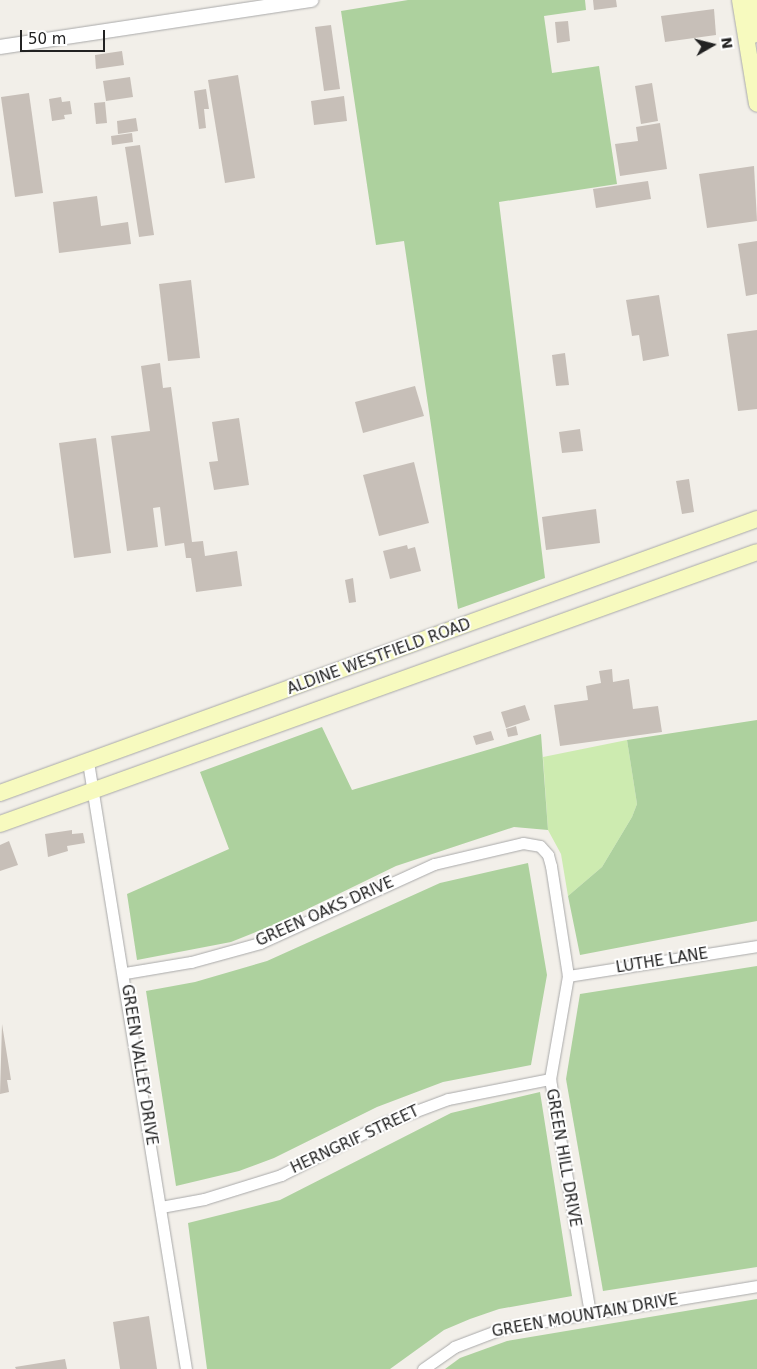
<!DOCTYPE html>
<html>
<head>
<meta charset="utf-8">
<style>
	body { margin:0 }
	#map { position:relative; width:757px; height:1369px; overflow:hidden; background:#f2efe9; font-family:"DejaVu Sans",sans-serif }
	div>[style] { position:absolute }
	.grass>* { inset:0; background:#cdebb0 }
	.forest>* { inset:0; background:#add19e }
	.building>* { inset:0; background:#c7bfb8 }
	.roads { filter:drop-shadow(0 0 1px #a9a9a9) drop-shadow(0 0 1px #a9a9a9) }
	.minor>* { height:11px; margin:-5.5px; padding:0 5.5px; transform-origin:5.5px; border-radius:5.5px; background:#fff }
	.tertiary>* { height:14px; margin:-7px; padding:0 7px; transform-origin:7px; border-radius:7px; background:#fff }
	.secondary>* { height:16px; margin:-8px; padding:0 8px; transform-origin:8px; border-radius:8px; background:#f7fabf }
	span { translate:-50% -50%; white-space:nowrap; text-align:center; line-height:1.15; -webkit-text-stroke:4px #fff; paint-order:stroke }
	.street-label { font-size:15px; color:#222 }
	.north { position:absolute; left:687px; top:20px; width:50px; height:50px; -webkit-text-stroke:4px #fff; paint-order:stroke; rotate:82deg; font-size:14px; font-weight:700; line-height:20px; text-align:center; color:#222 }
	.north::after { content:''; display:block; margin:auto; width:18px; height:22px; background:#222; clip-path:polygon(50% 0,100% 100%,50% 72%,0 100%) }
	.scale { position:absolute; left:20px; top:30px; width:85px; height:22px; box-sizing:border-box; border:2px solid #222; border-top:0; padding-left:6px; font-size:15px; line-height:18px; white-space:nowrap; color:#222; -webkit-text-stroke:4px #fff; paint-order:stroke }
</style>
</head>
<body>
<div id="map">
	<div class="grass">
		<i style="clip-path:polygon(627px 740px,637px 804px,632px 817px,602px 867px,568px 896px,561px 854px,548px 830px,543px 757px)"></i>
	</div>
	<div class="forest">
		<i style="clip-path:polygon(408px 0,585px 0,586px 10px,544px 16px,552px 73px,599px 66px,617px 184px,499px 202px,545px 578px,458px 609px,404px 241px,376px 245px,341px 11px)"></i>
		<i style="clip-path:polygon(757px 720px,757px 921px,580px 955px,568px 896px,602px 867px,632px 817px,637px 804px,627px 740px)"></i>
		<i style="clip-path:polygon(322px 727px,352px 790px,541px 734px,548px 830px,514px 827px,396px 866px,283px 921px,231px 942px,137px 960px,127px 894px,229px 849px,200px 772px)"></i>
		<i style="clip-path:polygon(528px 863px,547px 975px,531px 1065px,443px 1082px,377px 1107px,274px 1158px,239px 1171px,176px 1186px,146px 991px,195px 982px,267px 961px,440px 883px)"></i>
		<i style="clip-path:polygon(757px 966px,757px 1267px,603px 1291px,566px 1079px,580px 994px)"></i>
		<i style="clip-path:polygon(540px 1092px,572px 1296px,499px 1309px,470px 1319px,444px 1330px,390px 1369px,207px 1369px,188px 1223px,280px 1200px,451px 1113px)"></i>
		<i style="clip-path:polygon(757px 1299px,757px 1369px,445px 1369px,460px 1358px,507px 1341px)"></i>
	</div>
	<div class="building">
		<i style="clip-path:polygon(593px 0,616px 0,617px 7px,594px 10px)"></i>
		<i style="clip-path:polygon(714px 9px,716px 35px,665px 42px,661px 16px)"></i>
		<i style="clip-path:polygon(568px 21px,570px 41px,557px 43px,555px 22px)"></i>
		<i style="clip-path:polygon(331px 25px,340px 89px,324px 91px,315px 27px)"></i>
		<i style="clip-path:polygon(122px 51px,124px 65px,96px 69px,95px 55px)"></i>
		<i style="clip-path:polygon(238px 75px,255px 178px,225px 183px,208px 80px)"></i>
		<i style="clip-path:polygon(130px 77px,133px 97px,106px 101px,103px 81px)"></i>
		<i style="clip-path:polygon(652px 83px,658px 121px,641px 124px,635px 86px)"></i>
		<i style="clip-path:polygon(206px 89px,209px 109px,204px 109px,206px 128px,199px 129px,194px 91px)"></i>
		<i style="clip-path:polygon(29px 93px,43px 193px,15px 197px,1px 97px)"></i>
		<i style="clip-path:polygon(344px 96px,347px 121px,314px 125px,311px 101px)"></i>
		<i style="clip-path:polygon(61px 97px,62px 102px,70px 101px,72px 114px,64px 115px,65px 119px,52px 121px,49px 99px)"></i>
		<i style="clip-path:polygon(105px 102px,107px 123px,96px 124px,94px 103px)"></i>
		<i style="clip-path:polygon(136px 118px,138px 131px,118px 134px,117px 121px)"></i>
		<i style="clip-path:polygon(660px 123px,667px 169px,620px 176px,615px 144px,638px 141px,636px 127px)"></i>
		<i style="clip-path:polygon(132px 133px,133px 142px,112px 145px,111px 136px)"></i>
		<i style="clip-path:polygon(140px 145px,154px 235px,139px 237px,125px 147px)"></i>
		<i style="clip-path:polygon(754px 166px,757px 221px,707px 228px,699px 174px)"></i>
		<i style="clip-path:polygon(648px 181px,651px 199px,596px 208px,593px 189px)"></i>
		<i style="clip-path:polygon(97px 196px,101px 226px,128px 222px,131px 244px,59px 253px,53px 202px)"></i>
		<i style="clip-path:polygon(757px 241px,757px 294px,746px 296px,738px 244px)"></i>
		<i style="clip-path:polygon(191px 280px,200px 358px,168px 361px,159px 284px)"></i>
		<i style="clip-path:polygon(659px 295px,669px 356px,643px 361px,639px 335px,632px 336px,626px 300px)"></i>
		<i style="clip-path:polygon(757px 330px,757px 409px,738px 411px,727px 334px)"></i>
		<i style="clip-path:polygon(565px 353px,569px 385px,556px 386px,552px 355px)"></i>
		<i style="clip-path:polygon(160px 363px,163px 388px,171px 387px,192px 542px,203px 541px,205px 556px,237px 551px,242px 586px,196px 592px,191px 558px,186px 558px,184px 543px,165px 546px,160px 507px,153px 508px,158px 547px,127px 551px,111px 436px,150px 431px,141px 366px)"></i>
		<i style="clip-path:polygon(415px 386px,424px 416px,363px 433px,355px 402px)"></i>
		<i style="clip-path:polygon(239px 418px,249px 485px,214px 490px,209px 462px,218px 461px,212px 422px)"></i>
		<i style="clip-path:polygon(580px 429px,583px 451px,562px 453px,559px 432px)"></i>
		<i style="clip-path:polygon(96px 438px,111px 553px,74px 558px,59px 443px)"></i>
		<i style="clip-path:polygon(414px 462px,429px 523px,379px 536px,363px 475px)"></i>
		<i style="clip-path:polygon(689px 479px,694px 512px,682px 514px,676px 481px)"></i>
		<i style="clip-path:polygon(596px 509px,600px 543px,546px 550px,542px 517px)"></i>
		<i style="clip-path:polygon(407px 545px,408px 549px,415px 547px,421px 571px,390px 579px,383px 551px)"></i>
		<i style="clip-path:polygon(353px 578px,356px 602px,349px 603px,345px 580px)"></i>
		<i style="clip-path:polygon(612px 669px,613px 682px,629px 679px,633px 709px,658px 706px,662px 732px,560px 746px,554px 705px,588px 700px,586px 686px,601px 683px,599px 671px)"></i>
		<i style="clip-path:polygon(525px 705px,530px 720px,506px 728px,501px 712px)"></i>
		<i style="clip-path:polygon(516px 726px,518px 735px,508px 737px,506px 729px)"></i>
		<i style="clip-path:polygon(491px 731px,494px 740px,476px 745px,473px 736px)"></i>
		<i style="clip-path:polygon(72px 830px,72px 834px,83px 833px,85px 843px,67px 846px,68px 851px,48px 857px,45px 834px)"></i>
		<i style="clip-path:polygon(9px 841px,18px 865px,0 871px,0 845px)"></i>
		<i style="clip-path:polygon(2px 1024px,11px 1080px,7px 1080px,9px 1092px,0 1094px)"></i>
		<i style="clip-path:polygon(149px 1316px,157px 1369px,120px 1369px,113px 1322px)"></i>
		<i style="clip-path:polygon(65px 1359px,67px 1369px,16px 1369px,15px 1367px)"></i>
	</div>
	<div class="roads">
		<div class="minor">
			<i style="left:88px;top:762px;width:615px;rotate:80.83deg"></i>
			<i style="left:125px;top:973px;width:67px;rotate:-9.5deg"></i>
			<i style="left:191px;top:962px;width:72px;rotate:-15.4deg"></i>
			<i style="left:260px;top:943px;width:191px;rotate:-24.4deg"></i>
			<i style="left:434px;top:864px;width:91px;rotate:-13.3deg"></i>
			<i style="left:523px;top:843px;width:17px;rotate:10deg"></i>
			<i style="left:540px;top:846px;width:12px;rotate:48deg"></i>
			<i style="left:548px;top:855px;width:11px;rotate:75deg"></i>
			<i style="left:551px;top:866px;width:111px;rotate:81.2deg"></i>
			<i style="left:568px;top:976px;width:105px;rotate:99.9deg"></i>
			<i style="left:550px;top:1079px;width:237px;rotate:80.3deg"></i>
			<i style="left:568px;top:976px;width:191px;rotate:-9deg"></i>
			<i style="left:161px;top:1207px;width:44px;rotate:-10.5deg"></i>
			<i style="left:204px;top:1199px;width:81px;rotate:-17.3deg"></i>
			<i style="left:281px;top:1175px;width:115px;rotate:-26.8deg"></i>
			<i style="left:384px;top:1123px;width:68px;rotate:-20.6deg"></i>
			<i style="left:448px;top:1099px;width:104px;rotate:-11.1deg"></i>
			<i style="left:423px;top:1369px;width:38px;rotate:-35deg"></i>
			<i style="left:454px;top:1347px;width:53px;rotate:-20.8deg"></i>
			<i style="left:504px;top:1328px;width:256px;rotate:-9.4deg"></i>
		</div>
		<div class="tertiary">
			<i style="left:0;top:47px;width:315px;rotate:-8.6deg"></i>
		</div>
		<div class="secondary">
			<i style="left:740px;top:0;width:105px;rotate:80.7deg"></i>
			<i style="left:753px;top:35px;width:35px;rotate:-87deg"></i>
			<i style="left:0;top:793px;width:805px;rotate:-19.9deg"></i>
			<i style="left:0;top:824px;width:804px;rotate:-19.76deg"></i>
		</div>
	</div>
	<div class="street-label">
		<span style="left:379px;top:657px;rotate:-20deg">ALDINE WESTFIELD ROAD</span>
		<span style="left:325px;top:912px;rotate:-24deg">GREEN OAKS DRIVE</span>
		<span style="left:662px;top:961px;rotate:-9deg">LUTHE LANE</span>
		<span style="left:139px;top:1065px;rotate:81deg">GREEN VALLEY DRIVE</span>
		<span style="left:355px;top:1140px;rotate:-25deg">HERNGRIF STREET</span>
		<span style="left:563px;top:1158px;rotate:80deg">GREEN HILL DRIVE</span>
		<span style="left:585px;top:1316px;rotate:-10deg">GREEN MOUNTAIN DRIVE</span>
	</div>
	<div class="north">N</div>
	<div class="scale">50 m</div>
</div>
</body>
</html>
